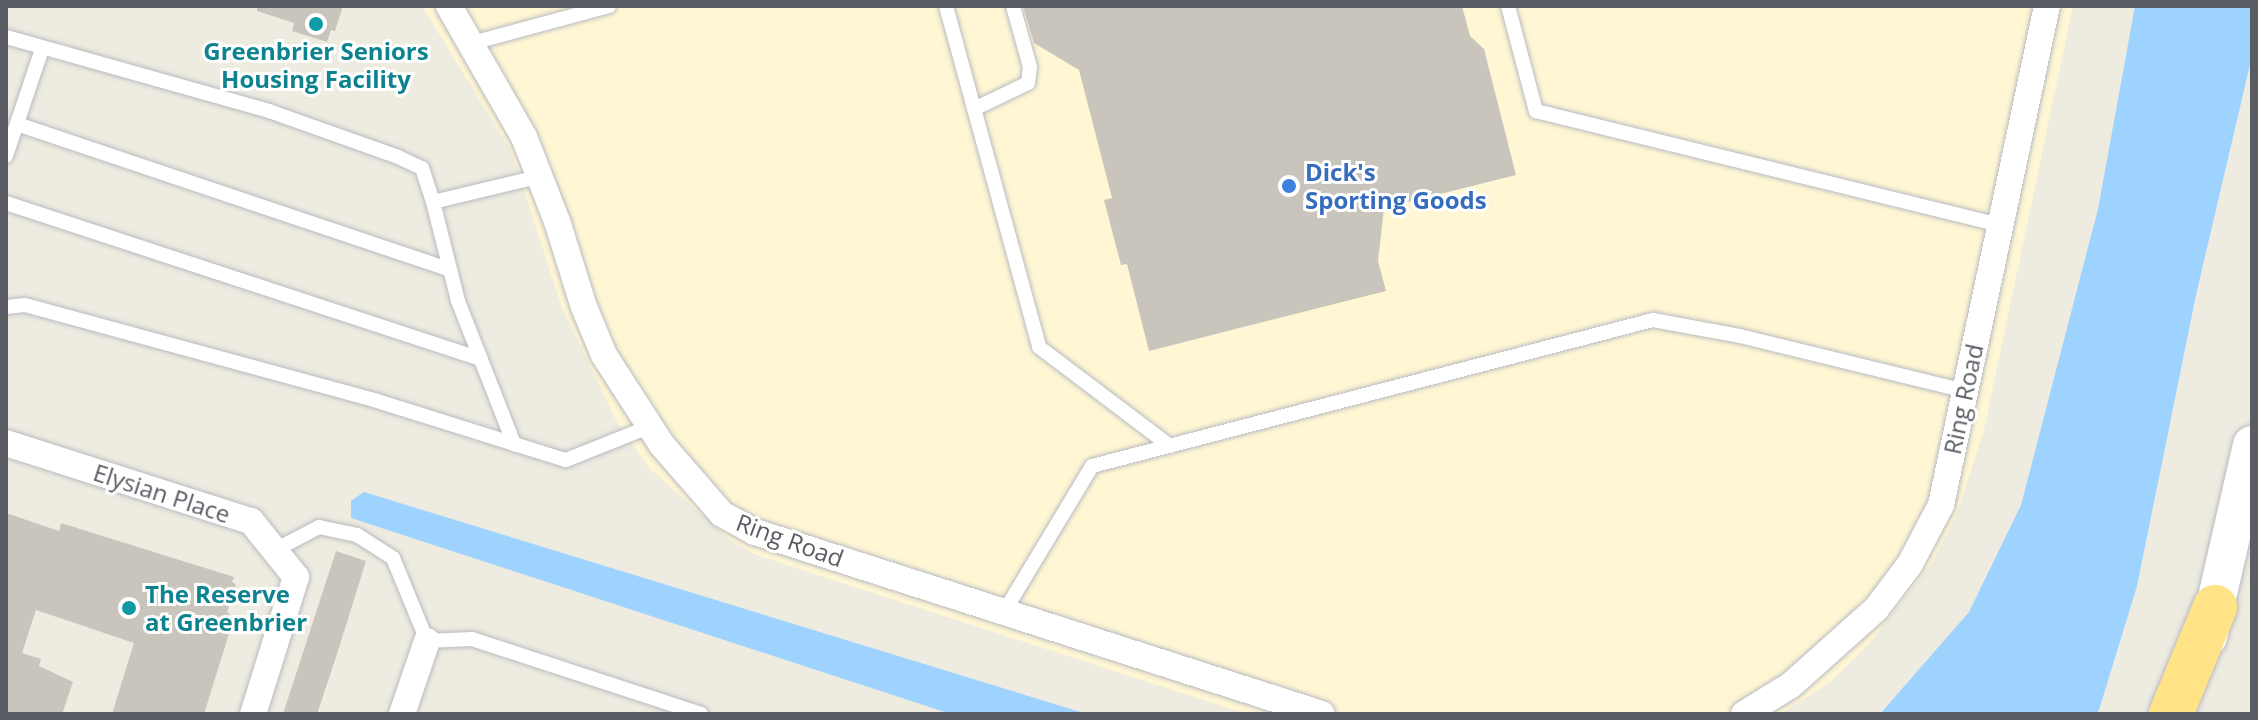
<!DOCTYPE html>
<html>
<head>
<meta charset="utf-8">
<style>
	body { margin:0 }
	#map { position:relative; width:2258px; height:720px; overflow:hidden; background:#eeebe0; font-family:"Open Sans",sans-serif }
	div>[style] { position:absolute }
	.commercial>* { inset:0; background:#fff6d4 }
	.water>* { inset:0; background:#9fd3ff }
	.building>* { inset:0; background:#c9c5bd }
	.roads { filter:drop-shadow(0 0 2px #b8bbc1) drop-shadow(0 0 2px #b8bbc1) }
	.service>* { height:14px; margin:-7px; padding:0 7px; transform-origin:7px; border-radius:7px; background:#fff }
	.minor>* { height:26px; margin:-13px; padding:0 13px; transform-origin:13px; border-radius:13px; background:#fff }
	.secondary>* { height:38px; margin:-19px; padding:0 19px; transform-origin:19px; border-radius:19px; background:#fff }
	.motorway>* { height:44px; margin:-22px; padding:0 22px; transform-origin:22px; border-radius:22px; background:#ffe386 }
	.dots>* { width:22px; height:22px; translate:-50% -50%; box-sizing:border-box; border:4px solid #fff; border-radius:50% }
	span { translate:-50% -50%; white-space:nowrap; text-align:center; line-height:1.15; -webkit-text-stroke:6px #fff; paint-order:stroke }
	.culture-label { font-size:24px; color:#0d838f; font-weight:700 }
	.left { translate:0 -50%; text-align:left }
	.shop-label { font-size:24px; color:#366cbe; font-weight:700 }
	.street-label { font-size:24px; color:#595d63 }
	.frame { position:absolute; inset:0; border:8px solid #595d63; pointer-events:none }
</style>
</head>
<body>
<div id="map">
	<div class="commercial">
		<i style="clip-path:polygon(422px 6px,2073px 6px,1984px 430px,1957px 514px,1932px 563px,1869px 644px,1829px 683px,1781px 714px,1246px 714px,756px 555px,729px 539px,649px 468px,617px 422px,562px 308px,511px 151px)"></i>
	</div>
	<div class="water">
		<i style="clip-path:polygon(2135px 6px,2252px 6px,2252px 56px,2196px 295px,2137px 586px,2099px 710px,2096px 714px,1880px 714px,1969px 612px,2021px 505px,2098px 209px)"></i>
		<i style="clip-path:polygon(364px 492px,1087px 714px,951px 714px,351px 518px,351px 501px)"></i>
	</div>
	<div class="building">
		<i style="clip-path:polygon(257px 6px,343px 6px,335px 31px,331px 30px,327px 42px,292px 31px,294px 23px,257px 11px)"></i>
		<i style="clip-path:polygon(1023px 6px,1462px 6px,1470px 36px,1484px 49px,1516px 175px,1384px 208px,1378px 261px,1386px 291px,1149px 351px,1127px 264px,1121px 265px,1104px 200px,1112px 198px,1079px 70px,1034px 43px)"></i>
		<i style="clip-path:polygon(6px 513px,59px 531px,61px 523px,234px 577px,232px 582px,236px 584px,227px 612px,230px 614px,226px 626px,231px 627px,204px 714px,112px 714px,134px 643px,36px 610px,22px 653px,41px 659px,39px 666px,73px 682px,62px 714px,6px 714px)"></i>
		<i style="clip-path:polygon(336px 551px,366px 561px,337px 654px,317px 714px,283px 714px)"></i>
	</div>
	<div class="roads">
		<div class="service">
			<i style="left:946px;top:6px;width:353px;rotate:74.7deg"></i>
			<i style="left:1039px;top:347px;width:164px;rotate:37.1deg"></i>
			<i style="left:1508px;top:6px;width:109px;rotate:75.1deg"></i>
			<i style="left:1536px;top:111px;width:478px;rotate:13.8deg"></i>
			<i style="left:6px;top:37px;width:273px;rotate:15.7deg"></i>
			<i style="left:269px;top:111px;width:137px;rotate:19.6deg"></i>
			<i style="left:398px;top:157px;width:26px;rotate:25deg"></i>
			<i style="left:422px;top:168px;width:36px;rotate:72deg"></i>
			<i style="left:433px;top:202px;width:111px;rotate:-13.5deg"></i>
			<i style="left:472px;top:43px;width:142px;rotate:-15.1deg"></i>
			<i style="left:974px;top:109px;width:60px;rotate:-25.7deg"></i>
			<i style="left:1028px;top:83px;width:16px;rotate:-83deg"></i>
			<i style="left:1030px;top:67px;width:63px;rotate:-105.6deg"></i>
			<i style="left:17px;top:124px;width:456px;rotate:18.6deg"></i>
			<i style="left:6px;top:156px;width:113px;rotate:-71.4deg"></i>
			<i style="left:433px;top:202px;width:102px;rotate:75.8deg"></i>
			<i style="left:458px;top:301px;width:154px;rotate:68.6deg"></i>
			<i style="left:6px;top:203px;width:500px;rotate:18.2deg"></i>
			<i style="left:6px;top:307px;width:19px;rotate:-6deg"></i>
			<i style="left:25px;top:305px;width:362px;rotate:15.2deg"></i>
			<i style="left:374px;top:400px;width:201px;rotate:17.4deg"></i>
			<i style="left:566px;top:460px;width:89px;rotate:-21.7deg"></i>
			<i style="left:275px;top:550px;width:50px;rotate:-27.6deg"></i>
			<i style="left:319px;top:527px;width:39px;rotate:12deg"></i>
			<i style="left:357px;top:535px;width:43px;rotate:32.6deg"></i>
			<i style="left:393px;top:558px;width:90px;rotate:67.7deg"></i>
			<i style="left:427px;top:641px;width:45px;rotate:-2.5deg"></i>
			<i style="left:472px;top:639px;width:241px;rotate:18.1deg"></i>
			<i style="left:1004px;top:612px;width:170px;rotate:-58.9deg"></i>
			<i style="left:1092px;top:466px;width:580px;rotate:-14.59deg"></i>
			<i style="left:1653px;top:320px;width:88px;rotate:10.4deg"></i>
			<i style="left:1740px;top:336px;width:232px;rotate:13.7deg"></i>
		</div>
		<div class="minor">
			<i style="left:449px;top:6px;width:151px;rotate:60.2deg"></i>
			<i style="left:524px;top:137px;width:90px;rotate:68.6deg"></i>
			<i style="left:557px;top:221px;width:90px;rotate:72.6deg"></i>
			<i style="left:584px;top:307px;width:52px;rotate:67.4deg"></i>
			<i style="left:604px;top:355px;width:107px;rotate:57.2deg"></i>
			<i style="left:662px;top:445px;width:91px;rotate:49deg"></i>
			<i style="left:722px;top:514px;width:38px;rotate:29deg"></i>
			<i style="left:755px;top:532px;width:595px;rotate:17.8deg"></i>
			<i style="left:6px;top:443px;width:257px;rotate:17.7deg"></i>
			<i style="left:251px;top:521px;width:72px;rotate:51.2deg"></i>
			<i style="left:296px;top:577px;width:144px;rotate:107.4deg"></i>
			<i style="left:402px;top:714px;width:77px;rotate:-71.1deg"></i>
			<i style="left:1744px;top:714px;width:55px;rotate:-31.7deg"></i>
			<i style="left:1791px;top:685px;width:114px;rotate:-41.8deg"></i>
			<i style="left:1876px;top:609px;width:56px;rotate:-52.9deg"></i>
			<i style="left:1910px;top:564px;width:67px;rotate:-62.3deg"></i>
			<i style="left:1941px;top:505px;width:510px;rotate:-78.01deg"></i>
		</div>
		<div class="secondary">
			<i style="left:2208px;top:637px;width:197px;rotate:-77.1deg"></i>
		</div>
		<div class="motorway">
			<i style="left:2171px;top:714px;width:116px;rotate:-67.6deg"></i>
		</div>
	</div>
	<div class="dots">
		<i style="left:316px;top:24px;background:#0f9aa8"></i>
		<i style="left:1289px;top:186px;background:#3f7fe0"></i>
		<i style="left:129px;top:608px;background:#0f9aa8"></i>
	</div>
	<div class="culture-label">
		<span style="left:316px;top:65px">Greenbrier Seniors<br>Housing Facility</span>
		<span class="left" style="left:145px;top:608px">The Reserve<br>at Greenbrier</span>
	</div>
	<div class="shop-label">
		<span class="left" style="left:1305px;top:186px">Dick's<br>Sporting Goods</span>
	</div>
	<div class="street-label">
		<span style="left:1963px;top:399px;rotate:-78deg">Ring Road</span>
		<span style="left:162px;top:493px;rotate:18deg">Elysian Place</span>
		<span style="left:790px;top:540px;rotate:20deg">Ring Road</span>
	</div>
	<div class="frame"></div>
</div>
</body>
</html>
